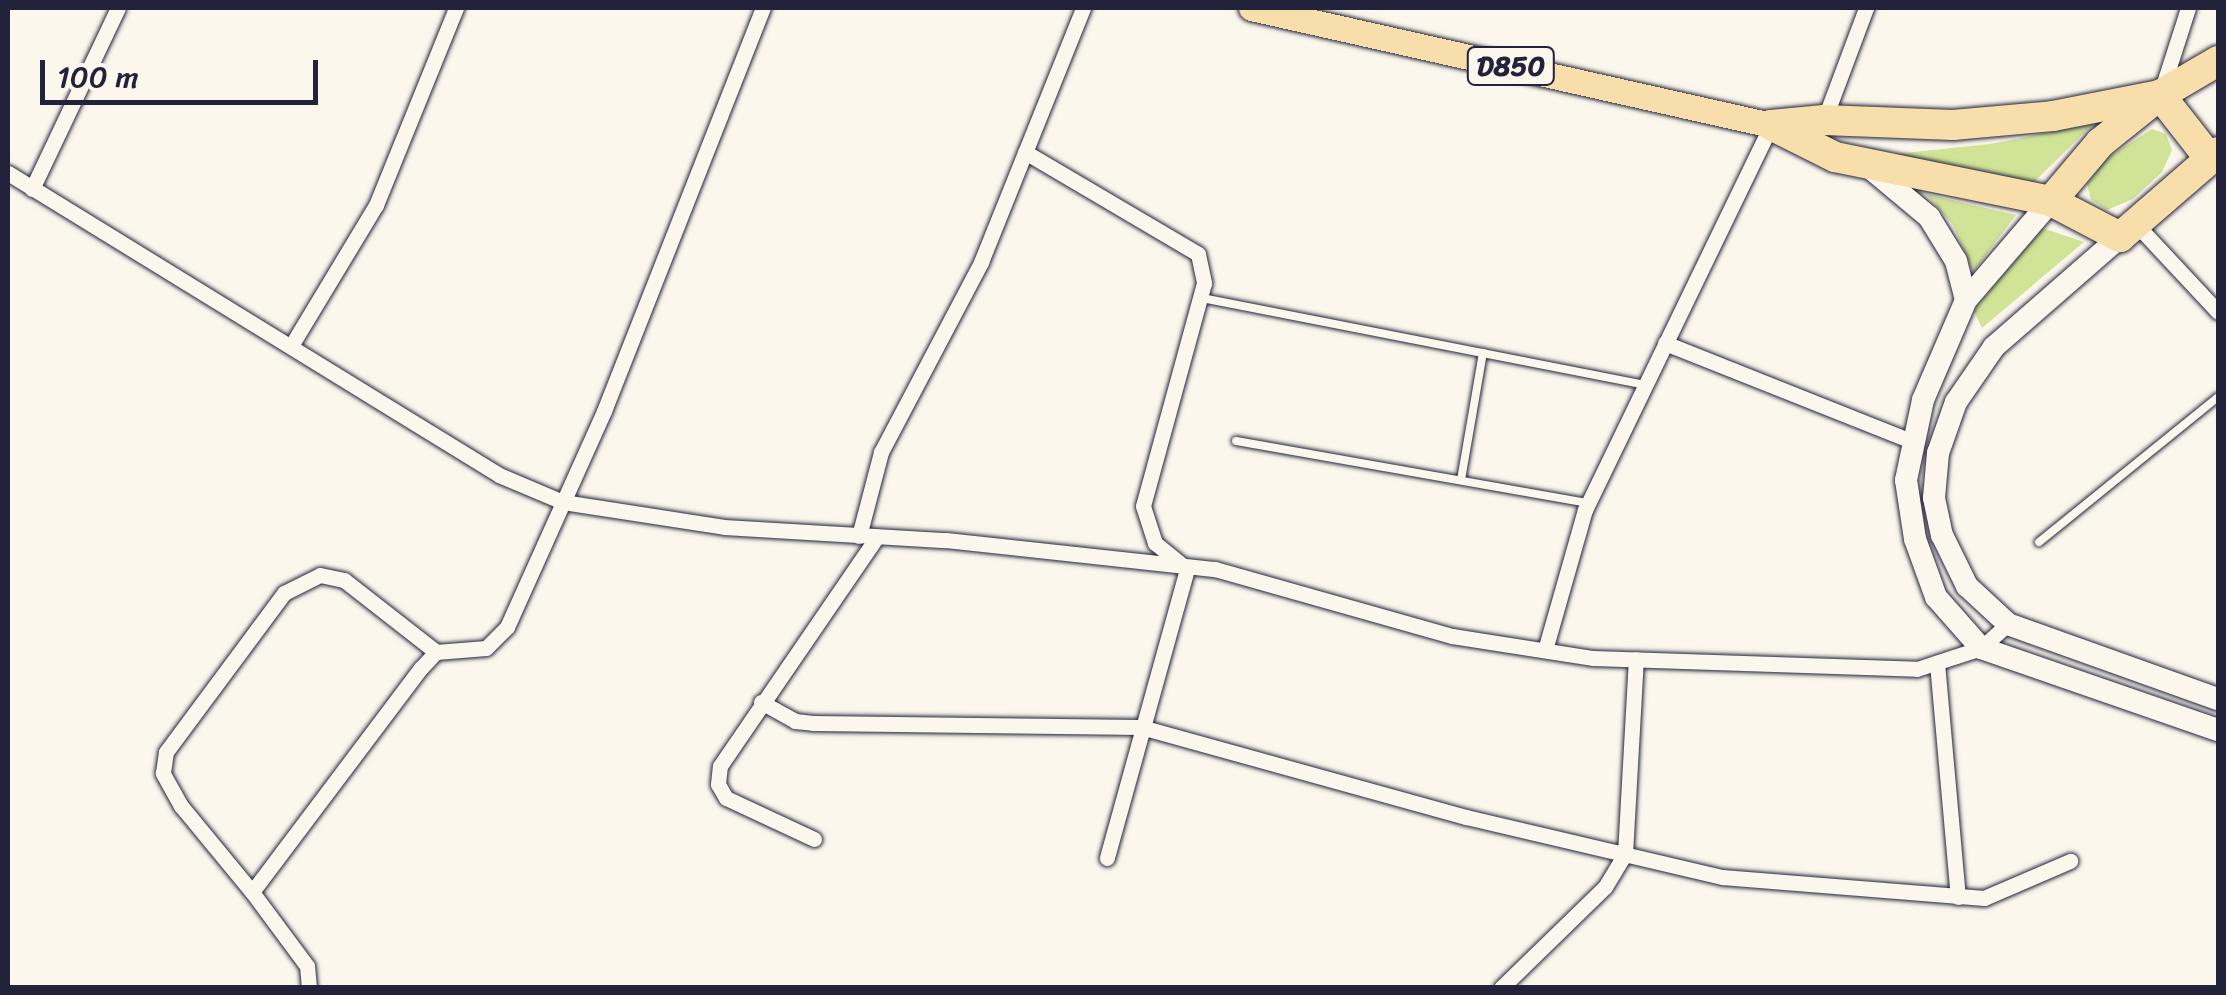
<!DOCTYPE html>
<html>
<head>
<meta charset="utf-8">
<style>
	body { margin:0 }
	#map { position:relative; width:2226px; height:995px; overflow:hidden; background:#fbf7ec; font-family:Sriracha,sans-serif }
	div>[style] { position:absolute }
	.green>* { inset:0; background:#d1e397 }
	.roads { filter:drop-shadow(0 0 2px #22223b) drop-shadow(0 0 2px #22223b) }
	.lane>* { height:8px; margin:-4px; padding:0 4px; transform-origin:4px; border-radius:4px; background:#fbf7ec }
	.street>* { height:15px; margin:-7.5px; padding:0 7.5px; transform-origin:7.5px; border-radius:7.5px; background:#fbf7ec }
	.secondary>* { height:22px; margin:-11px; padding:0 11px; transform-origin:11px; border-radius:11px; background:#fbf7ec }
	.primary>* { height:25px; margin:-12.5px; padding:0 12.5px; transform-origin:12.5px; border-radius:12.5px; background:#f8deab }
	.highway>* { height:30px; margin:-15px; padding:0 15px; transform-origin:15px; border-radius:15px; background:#f8deab }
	span { translate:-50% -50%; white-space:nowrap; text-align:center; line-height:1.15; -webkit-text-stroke:10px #fbf7ec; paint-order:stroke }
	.shield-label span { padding:2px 8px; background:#fbf7ec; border:2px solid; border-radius:8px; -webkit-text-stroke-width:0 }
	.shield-label { font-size:28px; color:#22223b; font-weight:700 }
	.frame { position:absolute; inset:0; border:10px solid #22223b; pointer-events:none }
	.scale { position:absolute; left:40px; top:60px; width:278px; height:45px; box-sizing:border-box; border:5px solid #22223b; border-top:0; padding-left:12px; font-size:30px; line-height:35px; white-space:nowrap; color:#22223b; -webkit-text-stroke:8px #fbf7ec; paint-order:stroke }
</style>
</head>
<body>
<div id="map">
	<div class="green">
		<i style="clip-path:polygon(2093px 124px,2026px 190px,1885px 155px,1990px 144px)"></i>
		<i style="clip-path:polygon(2152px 129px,2166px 134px,2172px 150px,2162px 172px,2133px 199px,2107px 210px,2091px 200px,2087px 184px,2106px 159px)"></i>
		<i style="clip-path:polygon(1926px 194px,2016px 215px,1973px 272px,1953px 225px)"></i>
		<i style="clip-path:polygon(2036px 226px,2084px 242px,1982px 328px,1974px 311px)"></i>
	</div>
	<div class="roads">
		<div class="lane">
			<i style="left:1202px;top:298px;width:450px;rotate:11.1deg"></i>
			<i style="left:1236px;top:441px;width:358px;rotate:10deg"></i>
			<i style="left:1461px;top:480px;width:129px;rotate:-80.2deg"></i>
			<i style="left:2039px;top:542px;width:230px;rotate:-39deg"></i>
		</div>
		<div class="street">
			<i style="left:2162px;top:89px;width:85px;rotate:-72.2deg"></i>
			<i style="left:1824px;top:120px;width:120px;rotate:-69.4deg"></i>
			<i style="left:1025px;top:152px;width:201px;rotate:30.5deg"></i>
			<i style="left:1198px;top:254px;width:30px;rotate:78deg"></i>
			<i style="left:1204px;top:283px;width:231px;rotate:105.3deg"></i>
			<i style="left:1143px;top:506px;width:39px;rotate:72deg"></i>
			<i style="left:1155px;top:543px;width:41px;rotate:39.1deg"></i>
			<i style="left:1187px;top:569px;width:300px;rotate:105.5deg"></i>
			<i style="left:8px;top:173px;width:576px;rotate:31.59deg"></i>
			<i style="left:499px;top:475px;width:69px;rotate:22.9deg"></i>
			<i style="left:563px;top:502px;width:163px;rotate:8.8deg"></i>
			<i style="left:724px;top:527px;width:222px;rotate:3.4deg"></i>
			<i style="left:946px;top:540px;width:271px;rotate:6.2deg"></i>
			<i style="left:1215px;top:569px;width:246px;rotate:15.8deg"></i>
			<i style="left:1452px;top:636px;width:143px;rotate:8.9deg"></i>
			<i style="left:1593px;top:658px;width:324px;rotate:1.9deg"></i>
			<i style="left:1917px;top:669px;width:67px;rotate:-18.2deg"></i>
			<i style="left:1981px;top:648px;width:36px;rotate:-42deg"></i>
			<i style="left:32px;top:189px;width:200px;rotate:-64.6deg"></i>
			<i style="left:2136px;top:224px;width:120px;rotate:47deg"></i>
			<i style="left:1665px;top:343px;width:268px;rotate:21.7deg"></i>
			<i style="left:291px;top:346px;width:165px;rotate:-58.9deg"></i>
			<i style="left:376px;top:205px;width:213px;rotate:-67.9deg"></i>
			<i style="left:859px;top:536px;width:87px;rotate:-75.3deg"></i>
			<i style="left:881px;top:452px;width:215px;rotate:-62.2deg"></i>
			<i style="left:981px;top:262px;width:274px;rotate:-68.1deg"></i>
			<i style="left:1545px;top:650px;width:146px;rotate:-74.1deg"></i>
			<i style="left:1585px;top:510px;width:428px;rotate:-64.2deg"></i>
			<i style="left:1937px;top:663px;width:235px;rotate:84.9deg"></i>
			<i style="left:761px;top:702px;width:39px;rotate:29deg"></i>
			<i style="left:795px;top:721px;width:18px;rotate:6deg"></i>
			<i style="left:813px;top:723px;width:328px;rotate:0.7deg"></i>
			<i style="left:1141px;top:727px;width:337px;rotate:15.5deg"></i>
			<i style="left:1466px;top:817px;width:263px;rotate:13.2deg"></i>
			<i style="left:1722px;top:877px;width:263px;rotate:4.6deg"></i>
			<i style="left:1984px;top:898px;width:94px;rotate:-23.3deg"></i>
			<i style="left:814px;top:839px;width:97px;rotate:-155deg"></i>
			<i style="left:726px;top:798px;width:16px;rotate:-120deg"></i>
			<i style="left:718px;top:784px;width:18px;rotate:-84deg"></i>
			<i style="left:720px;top:766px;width:278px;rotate:-55.6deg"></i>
			<i style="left:252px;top:892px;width:112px;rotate:-129.5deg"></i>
			<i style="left:181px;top:806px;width:38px;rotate:-119deg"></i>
			<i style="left:163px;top:773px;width:21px;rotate:-82deg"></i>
			<i style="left:166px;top:752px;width:198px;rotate:-53.4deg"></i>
			<i style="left:284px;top:593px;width:40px;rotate:-26.6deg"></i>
			<i style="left:320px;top:575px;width:25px;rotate:12deg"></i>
			<i style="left:344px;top:580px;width:117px;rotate:38deg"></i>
			<i style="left:309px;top:988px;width:22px;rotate:-95deg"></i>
			<i style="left:307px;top:966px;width:92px;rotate:-126.6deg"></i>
			<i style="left:252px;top:892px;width:281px;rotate:-53deg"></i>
			<i style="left:421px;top:668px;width:22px;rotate:-47deg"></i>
			<i style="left:436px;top:652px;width:50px;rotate:-4.6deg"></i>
			<i style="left:486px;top:648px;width:30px;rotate:-45deg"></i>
			<i style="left:507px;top:627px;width:237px;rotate:-65.8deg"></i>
			<i style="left:604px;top:411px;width:433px;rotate:-68.5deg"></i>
			<i style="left:1501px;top:988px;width:145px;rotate:-44.2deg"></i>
			<i style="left:1605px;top:887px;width:39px;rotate:-59deg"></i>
			<i style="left:1625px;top:854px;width:195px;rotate:-86.8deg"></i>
		</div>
		<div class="secondary">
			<i style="left:1868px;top:166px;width:80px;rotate:39.9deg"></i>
			<i style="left:1929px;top:217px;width:52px;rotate:58.5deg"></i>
			<i style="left:1956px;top:261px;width:40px;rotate:75.6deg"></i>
			<i style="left:2051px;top:201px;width:130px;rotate:130.6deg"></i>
			<i style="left:1966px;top:300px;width:109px;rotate:113.3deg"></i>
			<i style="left:1923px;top:400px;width:82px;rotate:102deg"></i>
			<i style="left:1906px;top:480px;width:60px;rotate:81.3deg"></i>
			<i style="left:1915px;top:539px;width:62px;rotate:70.1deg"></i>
			<i style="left:1936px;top:597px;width:68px;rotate:48.6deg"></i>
			<i style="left:1981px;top:648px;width:251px;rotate:19.1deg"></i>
			<i style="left:2120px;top:237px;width:167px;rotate:138.9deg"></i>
			<i style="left:1994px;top:347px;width:67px;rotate:124.6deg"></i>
			<i style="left:1956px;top:402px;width:54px;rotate:109.4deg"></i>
			<i style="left:1938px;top:453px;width:45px;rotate:95.1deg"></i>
			<i style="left:1934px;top:498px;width:38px;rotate:78deg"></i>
			<i style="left:1942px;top:535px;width:57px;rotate:63.9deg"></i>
			<i style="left:1967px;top:586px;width:56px;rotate:42.8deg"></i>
			<i style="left:2008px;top:624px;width:223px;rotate:19.7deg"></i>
		</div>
		<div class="primary">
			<i style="left:1251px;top:8px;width:533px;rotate:12.68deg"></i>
		</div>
		<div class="highway">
			<i style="left:1771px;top:125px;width:72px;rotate:26.6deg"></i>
			<i style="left:1835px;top:157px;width:220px;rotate:11.5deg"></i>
			<i style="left:2051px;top:201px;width:78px;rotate:27.6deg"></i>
			<i style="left:2120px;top:237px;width:130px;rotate:-40.9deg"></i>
			<i style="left:1771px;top:125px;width:53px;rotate:-5.4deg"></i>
			<i style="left:1824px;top:120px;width:129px;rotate:2.2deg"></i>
			<i style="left:1953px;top:125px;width:100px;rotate:-5.1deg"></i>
			<i style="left:2053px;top:116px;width:109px;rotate:-11.1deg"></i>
			<i style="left:2160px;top:95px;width:67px;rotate:-30.4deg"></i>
			<i style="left:2051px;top:201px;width:76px;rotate:-49.8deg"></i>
			<i style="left:2100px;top:143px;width:77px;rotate:-38.7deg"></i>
			<i style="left:2160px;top:95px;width:81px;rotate:52deg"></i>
		</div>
	</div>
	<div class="shield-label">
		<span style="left:1511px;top:66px">D850</span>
	</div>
	<div class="frame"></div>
	<div class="scale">100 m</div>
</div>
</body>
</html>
